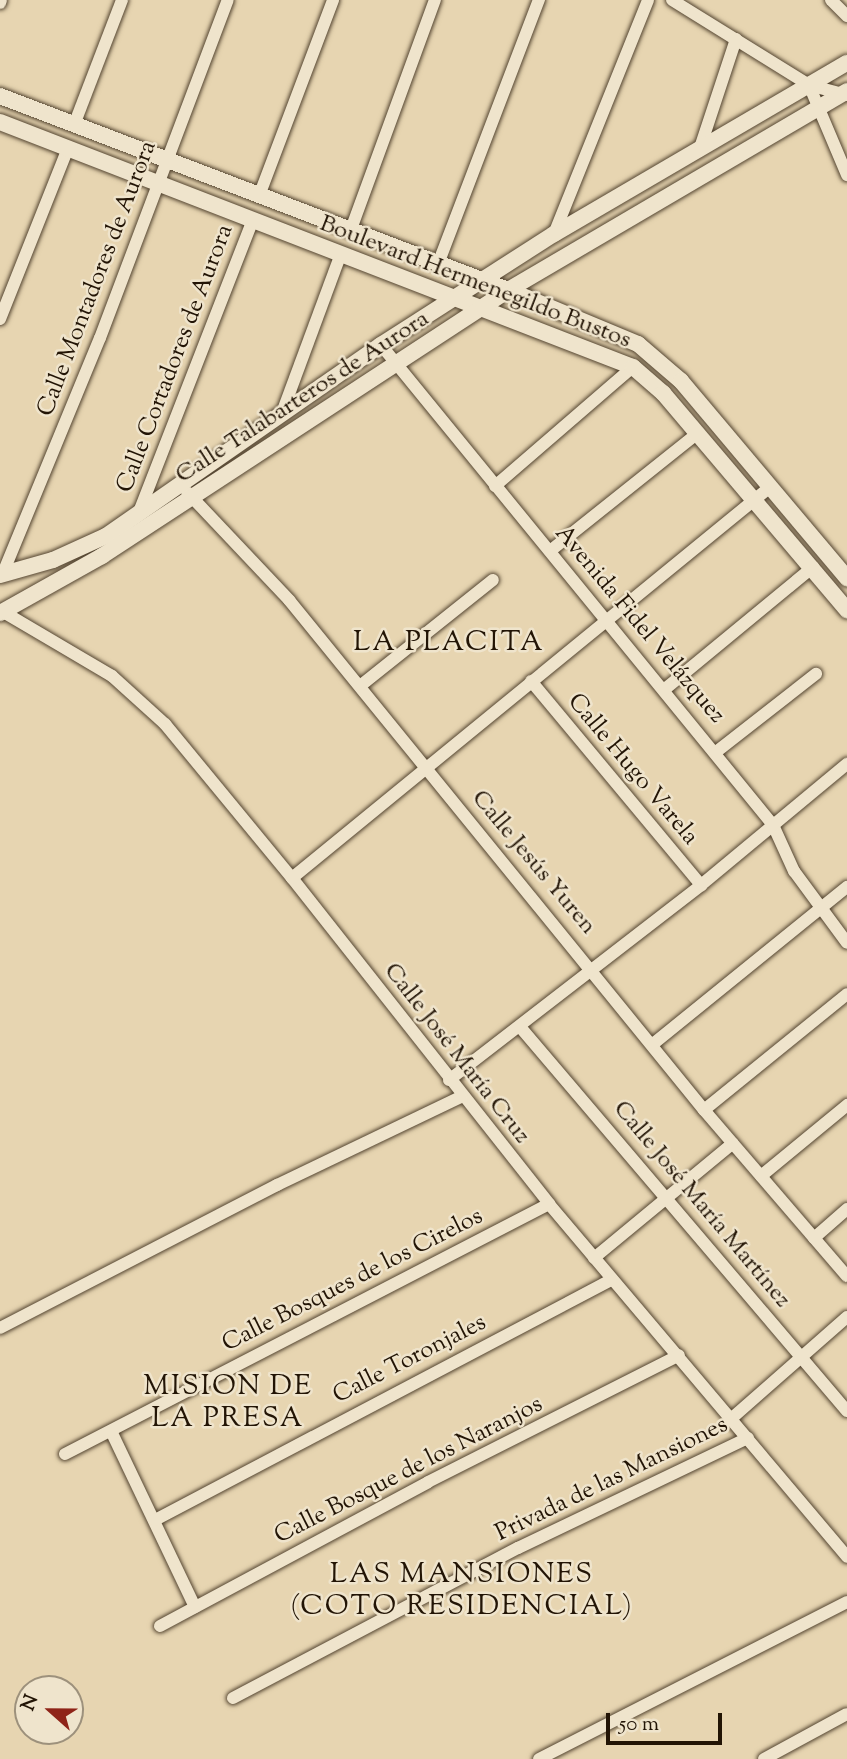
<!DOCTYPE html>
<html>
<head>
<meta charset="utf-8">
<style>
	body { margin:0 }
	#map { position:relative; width:847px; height:1759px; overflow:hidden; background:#e7d5b1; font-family:"Sorts Mill Goudy",serif }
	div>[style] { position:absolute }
	.roads { filter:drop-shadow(0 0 2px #534430) drop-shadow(0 0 2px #534430) }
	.minor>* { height:12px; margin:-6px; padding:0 6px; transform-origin:6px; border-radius:6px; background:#efe4cc }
	.tertiary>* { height:16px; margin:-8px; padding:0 8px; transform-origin:8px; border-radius:8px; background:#efe4cc }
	span { translate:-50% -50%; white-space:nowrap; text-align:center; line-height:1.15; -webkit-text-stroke:5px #efe4cc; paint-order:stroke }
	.street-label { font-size:24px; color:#221405 }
	.quarter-label { font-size:28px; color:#221405; letter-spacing:2px }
	.north { position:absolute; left:14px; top:1675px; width:70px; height:70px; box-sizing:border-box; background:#efe4cc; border:2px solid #9d917c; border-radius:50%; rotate:291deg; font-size:19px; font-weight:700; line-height:28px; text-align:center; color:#221405 }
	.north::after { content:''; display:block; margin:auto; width:24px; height:32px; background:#8f2418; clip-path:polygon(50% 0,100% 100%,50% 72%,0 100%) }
	.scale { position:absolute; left:606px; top:1713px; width:116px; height:32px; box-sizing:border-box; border:4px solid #221405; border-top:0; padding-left:9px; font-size:21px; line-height:24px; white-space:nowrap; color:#221405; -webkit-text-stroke:5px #efe4cc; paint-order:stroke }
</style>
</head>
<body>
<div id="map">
	<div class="roads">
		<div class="minor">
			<i style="left:672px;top:0;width:161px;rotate:31.8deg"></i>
			<i style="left:809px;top:85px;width:39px;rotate:15deg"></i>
			<i style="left:831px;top:0;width:23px;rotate:45deg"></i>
			<i style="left:0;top:3px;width:3px;rotate:-72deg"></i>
			<i style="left:809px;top:85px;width:98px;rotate:67.1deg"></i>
			<i style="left:74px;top:125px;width:134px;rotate:-69deg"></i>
			<i style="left:699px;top:151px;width:118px;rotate:-71.7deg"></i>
			<i style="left:259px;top:196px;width:210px;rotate:-69.3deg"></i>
			<i style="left:350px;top:232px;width:247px;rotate:-69.9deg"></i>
			<i style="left:554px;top:234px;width:252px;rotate:-68.1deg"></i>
			<i style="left:438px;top:264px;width:283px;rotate:-69.1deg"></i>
			<i style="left:0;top:319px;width:184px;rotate:-68.3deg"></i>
			<i style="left:381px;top:345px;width:620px;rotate:50.76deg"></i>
			<i style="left:773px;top:825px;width:51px;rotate:65.5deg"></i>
			<i style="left:794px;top:871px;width:89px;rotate:53.6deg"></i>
			<i style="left:282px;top:413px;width:167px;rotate:-69.7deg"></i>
			<i style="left:495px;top:486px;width:182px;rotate:-40.8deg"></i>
			<i style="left:187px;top:492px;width:149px;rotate:46.6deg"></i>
			<i style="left:289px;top:600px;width:658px;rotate:50.86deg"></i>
			<i style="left:704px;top:1110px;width:219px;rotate:49.3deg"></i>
			<i style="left:139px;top:512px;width:311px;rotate:-68.7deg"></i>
			<i style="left:550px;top:551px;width:189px;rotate:-38.6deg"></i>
			<i style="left:3px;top:573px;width:254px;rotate:-67.6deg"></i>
			<i style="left:100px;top:338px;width:361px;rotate:-69.3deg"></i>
			<i style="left:0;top:610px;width:130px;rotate:30.5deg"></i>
			<i style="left:112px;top:676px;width:72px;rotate:42.2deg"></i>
			<i style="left:165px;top:724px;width:200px;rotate:50.5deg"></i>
			<i style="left:292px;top:878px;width:415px;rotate:51.7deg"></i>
			<i style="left:549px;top:1204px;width:462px;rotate:49.8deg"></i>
			<i style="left:531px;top:681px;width:266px;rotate:50.2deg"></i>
			<i style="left:360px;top:686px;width:170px;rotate:-38.6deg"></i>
			<i style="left:665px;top:689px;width:192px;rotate:-39.5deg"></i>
			<i style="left:716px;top:752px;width:127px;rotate:-38deg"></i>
			<i style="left:292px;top:878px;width:618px;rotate:-39.28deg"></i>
			<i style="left:521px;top:1028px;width:503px;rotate:49.6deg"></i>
			<i style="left:653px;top:1044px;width:250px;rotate:-39deg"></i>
			<i style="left:449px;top:1080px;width:319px;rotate:-37.7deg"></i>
			<i style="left:701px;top:885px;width:190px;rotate:-39.7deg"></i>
			<i style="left:704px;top:1110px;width:184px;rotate:-39deg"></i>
			<i style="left:761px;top:1176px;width:112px;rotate:-39.5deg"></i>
			<i style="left:814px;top:1238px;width:44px;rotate:-41.3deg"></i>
			<i style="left:594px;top:1258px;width:180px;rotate:-39.6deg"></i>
			<i style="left:0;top:1328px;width:312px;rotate:-27.3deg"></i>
			<i style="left:277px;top:1185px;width:204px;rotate:-25.6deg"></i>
			<i style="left:732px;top:1418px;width:153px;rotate:-41.3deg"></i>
			<i style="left:111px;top:1431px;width:195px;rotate:64.5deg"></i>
			<i style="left:65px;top:1454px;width:545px;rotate:-27.32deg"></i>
			<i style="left:155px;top:1520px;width:515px;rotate:-27.76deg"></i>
			<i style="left:160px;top:1626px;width:304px;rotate:-28.2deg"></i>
			<i style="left:428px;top:1482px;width:281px;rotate:-26.8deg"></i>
			<i style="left:233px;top:1698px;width:322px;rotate:-27.8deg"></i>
			<i style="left:518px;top:1548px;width:255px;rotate:-25.6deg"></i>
			<i style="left:539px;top:1759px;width:346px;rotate:-27deg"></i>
			<i style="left:764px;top:1759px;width:94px;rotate:-28.5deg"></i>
		</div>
		<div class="tertiary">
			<i style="left:0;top:96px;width:544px;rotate:20.9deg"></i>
			<i style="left:508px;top:290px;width:141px;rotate:22.6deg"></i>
			<i style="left:638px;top:344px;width:57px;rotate:40.7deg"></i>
			<i style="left:681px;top:381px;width:258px;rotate:49.9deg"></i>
			<i style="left:0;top:122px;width:679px;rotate:21.16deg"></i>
			<i style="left:633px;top:367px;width:40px;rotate:41deg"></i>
			<i style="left:663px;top:393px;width:285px;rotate:49.7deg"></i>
			<i style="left:0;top:575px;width:55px;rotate:-15.8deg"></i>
			<i style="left:53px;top:560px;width:58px;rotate:-24.4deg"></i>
			<i style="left:106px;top:536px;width:335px;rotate:-34.8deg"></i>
			<i style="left:381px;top:345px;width:206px;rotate:-32.7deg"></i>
			<i style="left:554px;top:234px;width:339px;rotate:-30.3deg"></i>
			<i style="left:0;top:613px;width:117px;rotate:-29.2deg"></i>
			<i style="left:102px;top:556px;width:485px;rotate:-33.2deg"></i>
			<i style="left:508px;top:290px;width:393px;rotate:-30.4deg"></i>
		</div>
	</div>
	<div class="street-label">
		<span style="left:98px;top:279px;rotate:-69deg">Calle Montadores de Aurora</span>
		<span style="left:475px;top:283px;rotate:21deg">Boulevard Hermenegildo Bustos</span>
		<span style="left:176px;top:359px;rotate:-69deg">Calle Cortadores de Aurora</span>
		<span style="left:303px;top:398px;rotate:-33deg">Calle Talabarteros de Aurora</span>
		<span style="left:639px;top:625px;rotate:50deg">Avenida Fidel Velázquez</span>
		<span style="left:632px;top:770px;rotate:50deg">Calle Hugo Varela</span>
		<span style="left:533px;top:863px;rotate:50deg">Calle Jesús Yuren</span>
		<span style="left:456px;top:1054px;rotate:52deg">Calle José María Cruz</span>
		<span style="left:701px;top:1205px;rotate:50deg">Calle José María Martínez</span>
		<span style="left:353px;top:1281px;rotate:-27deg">Calle Bosques de los Cirelos</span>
		<span style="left:410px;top:1360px;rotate:-27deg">Calle Toronjales</span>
		<span style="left:409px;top:1471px;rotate:-27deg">Calle Bosque de los Naranjos</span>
		<span style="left:612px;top:1480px;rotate:-26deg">Privada de las Mansiones</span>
	</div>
	<div class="quarter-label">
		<span style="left:449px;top:643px">LA PLACITA</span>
		<span style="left:228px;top:1403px">MISION DE<br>LA PRESA</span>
		<span style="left:462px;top:1591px">LAS MANSIONES<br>(COTO RESIDENCIAL)</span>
	</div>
	<div class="north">N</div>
	<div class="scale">50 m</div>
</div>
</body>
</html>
